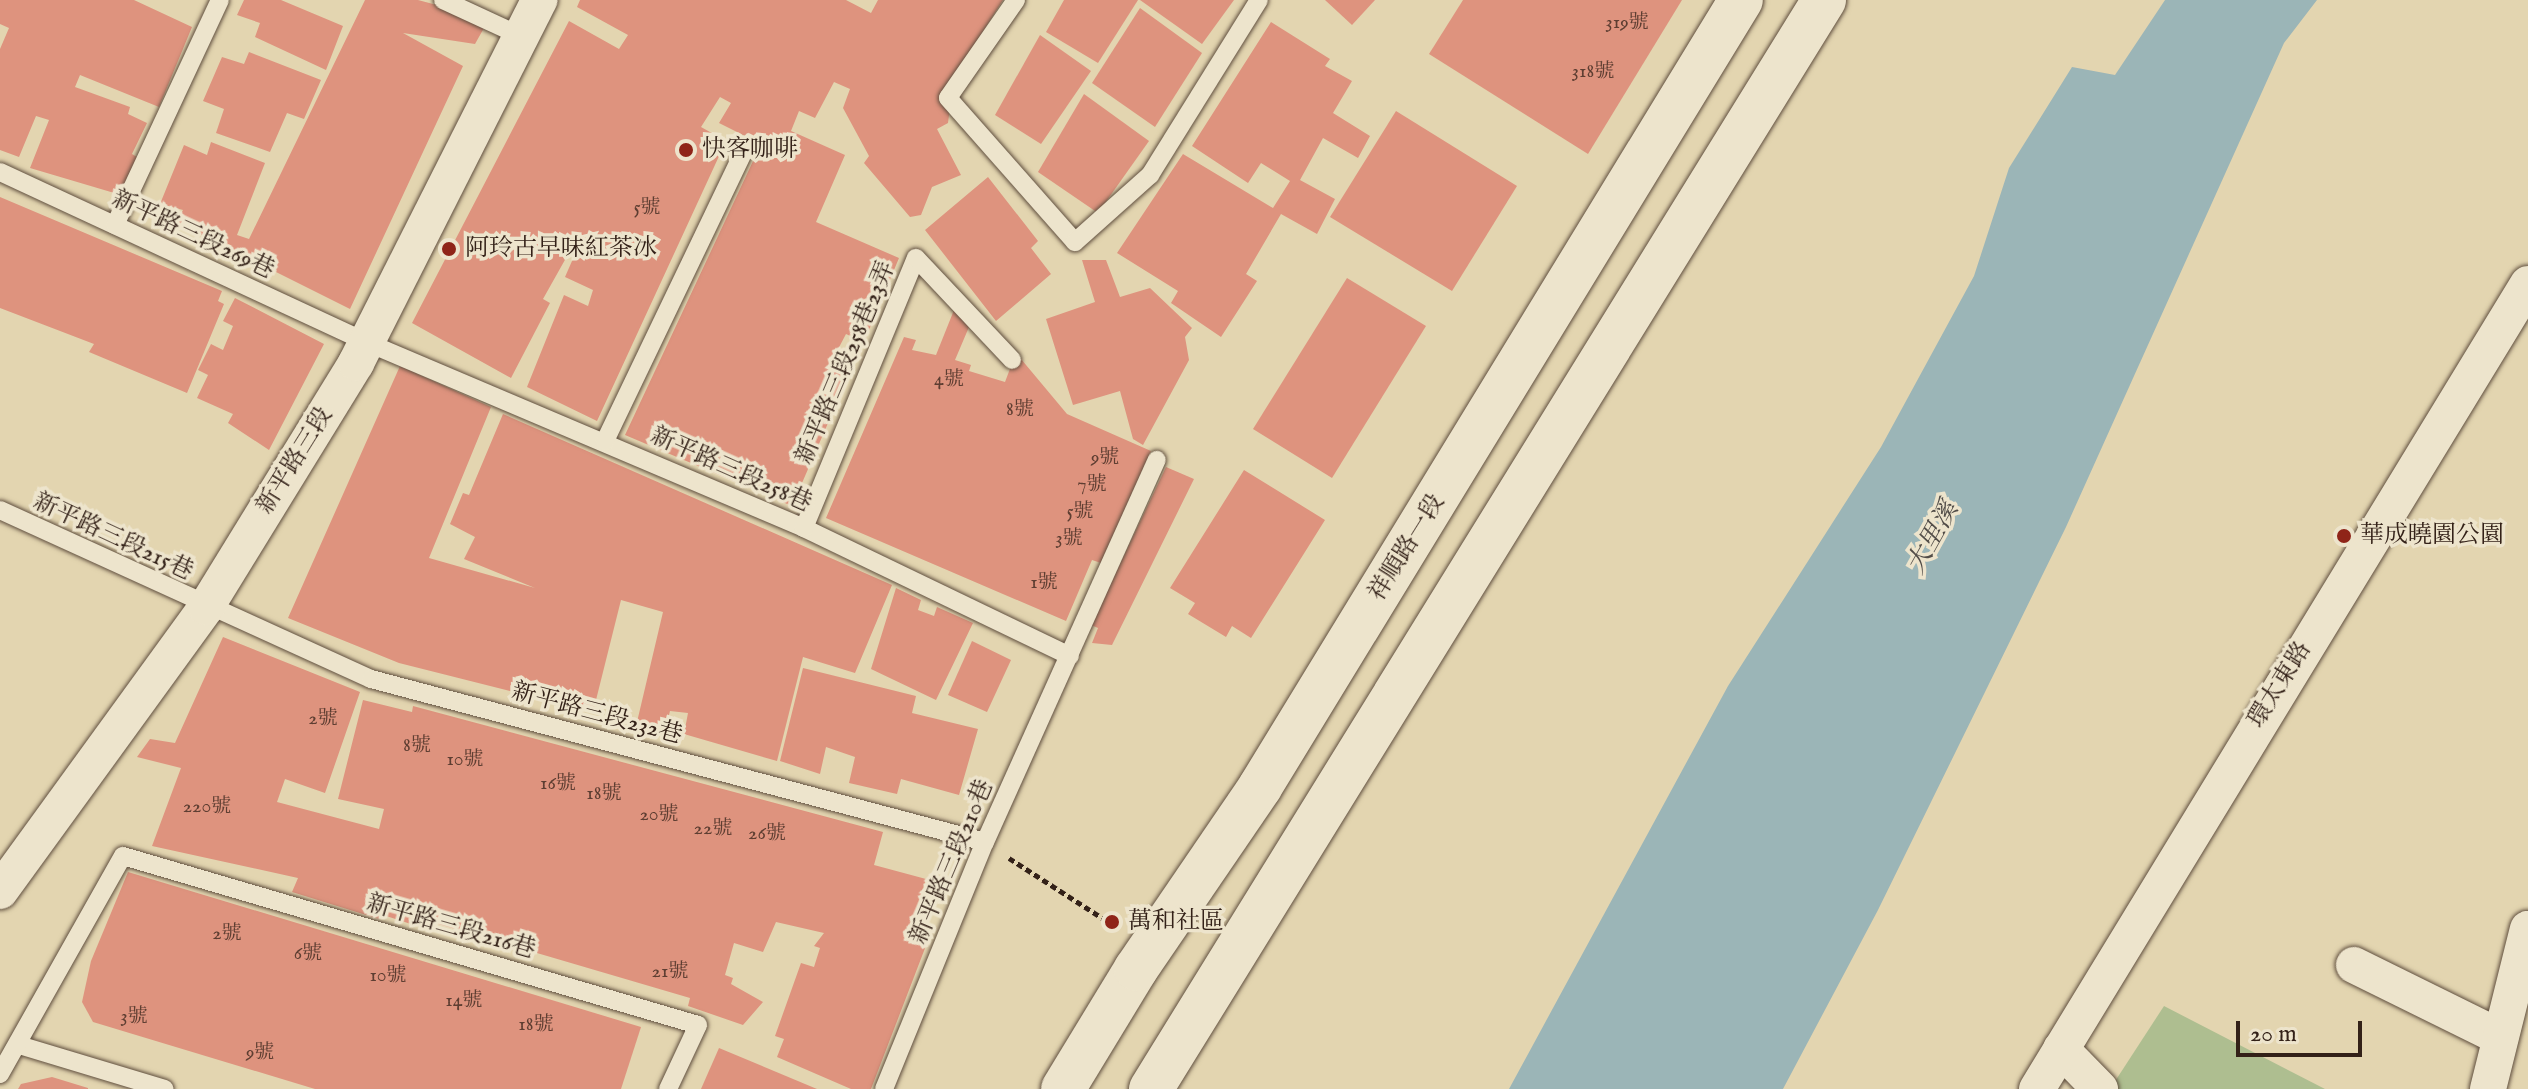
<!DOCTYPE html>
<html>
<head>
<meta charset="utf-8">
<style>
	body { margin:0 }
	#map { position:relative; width:2528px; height:1089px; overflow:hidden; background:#e3d5b0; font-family:"IM FELL English","Noto Serif TC",serif }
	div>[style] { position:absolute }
	.green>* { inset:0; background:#aebe90 }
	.water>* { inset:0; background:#9bb5b7 }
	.building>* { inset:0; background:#de937e }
	.path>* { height:5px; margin-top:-2.5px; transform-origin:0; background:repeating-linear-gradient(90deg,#332118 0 6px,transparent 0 10px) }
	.roads { filter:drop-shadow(0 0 2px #5f4e3e) drop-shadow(0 0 2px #5f4e3e) }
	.lane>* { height:18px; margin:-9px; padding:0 9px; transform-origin:9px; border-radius:9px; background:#ede4cc }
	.street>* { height:36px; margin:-18px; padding:0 18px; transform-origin:18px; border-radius:18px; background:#ede4cc }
	.secondary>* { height:44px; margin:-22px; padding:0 22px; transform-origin:22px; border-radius:22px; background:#ede4cc }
	.dots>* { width:22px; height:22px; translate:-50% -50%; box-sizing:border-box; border:4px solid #ede4cc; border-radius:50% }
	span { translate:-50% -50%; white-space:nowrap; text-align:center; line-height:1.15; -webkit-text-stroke:7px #ede4cc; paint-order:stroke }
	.number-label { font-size:20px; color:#5e3e32 }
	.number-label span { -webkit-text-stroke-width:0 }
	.poi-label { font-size:24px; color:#332118 }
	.left { translate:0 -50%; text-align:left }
	.street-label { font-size:24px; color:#332118 }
	.water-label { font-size:26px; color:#524d48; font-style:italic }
	.scale { position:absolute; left:2236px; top:1021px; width:126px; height:36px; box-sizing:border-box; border:4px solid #332118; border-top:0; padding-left:10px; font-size:24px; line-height:28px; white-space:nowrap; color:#332118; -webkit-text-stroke:6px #ede4cc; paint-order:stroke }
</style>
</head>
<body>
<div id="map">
	<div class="green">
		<i style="clip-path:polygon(2164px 1006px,2325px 1089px,2110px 1089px)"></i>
	</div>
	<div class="water">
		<i style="clip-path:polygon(2165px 0,2317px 0,2284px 43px,2066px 527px,1878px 910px,1783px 1089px,1509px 1089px,1728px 686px,1881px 447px,1974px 276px,2009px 168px,2072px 67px,2115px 75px)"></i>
	</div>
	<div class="building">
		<i style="clip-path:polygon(0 0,134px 0,192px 27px,159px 107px,80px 75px,75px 87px,130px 107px,128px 114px,147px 123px,132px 154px,140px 159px,121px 195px,30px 168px,49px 120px,36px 116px,19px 157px,0 150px,0 49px,9px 28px,0 24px)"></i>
		<i style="clip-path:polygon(244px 0,281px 0,343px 26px,326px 70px,255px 37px,260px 23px,237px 15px)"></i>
		<i style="clip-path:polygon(365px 0,418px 0,489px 19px,475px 44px,403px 33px,463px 66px,350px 309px,176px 222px,183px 210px,160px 204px,184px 145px,207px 155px,211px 142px,265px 163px,237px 235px,249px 239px)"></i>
		<i style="clip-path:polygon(580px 0,846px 0,871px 13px,878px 0,1003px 0,954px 77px,948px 123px,937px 129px,961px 175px,932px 187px,921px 215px,910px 217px,864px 163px,869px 156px,843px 108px,850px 89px,834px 82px,815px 118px,799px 111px,791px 131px,845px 155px,816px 222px,899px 258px,864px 342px,846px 334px,836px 353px,855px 361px,792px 506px,625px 435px,761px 144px,719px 123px,731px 103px,720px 97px,701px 127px,726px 141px,597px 421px,527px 387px,564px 295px,588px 306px,593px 290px,565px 277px,579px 245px,575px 242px,543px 299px,550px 303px,511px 378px,412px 323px,569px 21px,619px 49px,628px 35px,577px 7px)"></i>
		<i style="clip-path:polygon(1064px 0,1138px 0,1098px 63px,1046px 32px)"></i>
		<i style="clip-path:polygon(1140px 0,1234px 0,1202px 44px)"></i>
		<i style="clip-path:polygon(1325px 0,1375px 0,1352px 25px)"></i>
		<i style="clip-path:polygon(1463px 0,1682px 0,1588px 154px,1429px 54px)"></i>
		<i style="clip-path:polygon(1140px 8px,1202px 53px,1155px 127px,1092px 83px)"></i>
		<i style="clip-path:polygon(1271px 22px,1330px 59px,1325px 66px,1352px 81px,1333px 113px,1370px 136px,1358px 158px,1323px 138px,1300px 180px,1335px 199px,1317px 234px,1281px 214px,1246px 274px,1257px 281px,1221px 337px,1171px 303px,1178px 291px,1117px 253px,1183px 154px,1273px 208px,1290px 181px,1261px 163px,1248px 183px,1192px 146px)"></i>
		<i style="clip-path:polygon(1040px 35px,1091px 71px,1041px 144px,995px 115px)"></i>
		<i style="clip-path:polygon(249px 52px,321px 80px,304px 119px,287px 113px,270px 152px,216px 133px,224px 109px,203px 101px,222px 57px,244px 64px)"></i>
		<i style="clip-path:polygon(1084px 94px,1149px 141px,1098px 213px,1038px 172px)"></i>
		<i style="clip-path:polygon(1396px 111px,1517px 186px,1452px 291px,1330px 217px)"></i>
		<i style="clip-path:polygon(988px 177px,1038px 241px,1031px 248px,1051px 274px,996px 321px,925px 230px)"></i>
		<i style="clip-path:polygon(0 197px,222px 291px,218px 301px,224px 304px,187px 393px,89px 352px,94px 344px,0 308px)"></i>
		<i style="clip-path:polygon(1082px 260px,1106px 260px,1120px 297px,1150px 288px,1192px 328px,1185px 337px,1189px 360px,1143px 445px,1133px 439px,1120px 391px,1073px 405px,1046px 319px,1095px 302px)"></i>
		<i style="clip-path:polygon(1347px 278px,1426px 326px,1332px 478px,1253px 429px)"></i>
		<i style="clip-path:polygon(235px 298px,324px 344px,269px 450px,228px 423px,233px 414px,197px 398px,208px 375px,198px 370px,211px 344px,223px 350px,233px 326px,223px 321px)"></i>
		<i style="clip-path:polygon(954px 310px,969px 327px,955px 360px,971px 365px,969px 371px,1005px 382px,1016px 353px,1067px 414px,1151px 451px,1101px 563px,1092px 560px,1066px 621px,826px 518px,904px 337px,916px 340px,912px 350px,936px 355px)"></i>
		<i style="clip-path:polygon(400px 366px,491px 407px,429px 558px,535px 588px,464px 559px,475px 537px,450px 524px,463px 493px,469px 495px,503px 414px,892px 585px,855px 673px,803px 657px,777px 761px,684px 734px,688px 713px,670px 711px,665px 731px,637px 722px,663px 612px,621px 600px,593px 712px,399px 663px,288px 618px)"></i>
		<i style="clip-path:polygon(1166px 467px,1194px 479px,1112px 645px,1092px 643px,1098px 628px,1091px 625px)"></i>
		<i style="clip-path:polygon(1244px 470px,1325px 520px,1251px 638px,1232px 626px,1226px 637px,1188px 614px,1195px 603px,1170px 588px)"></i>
		<i style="clip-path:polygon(896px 588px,921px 600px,918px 610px,934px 616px,937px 607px,973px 623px,936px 700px,871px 669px)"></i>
		<i style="clip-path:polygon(223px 637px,360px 692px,325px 793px,285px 779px,277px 802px,379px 829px,384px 809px,338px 799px,363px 700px,412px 712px,413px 706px,883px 832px,874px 865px,926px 879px,911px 926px,932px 930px,871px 1089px,851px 1089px,777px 1057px,784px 1039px,775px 1036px,801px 963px,814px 967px,820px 948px,814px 946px,824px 933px,776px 922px,763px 952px,734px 943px,725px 975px,733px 978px,731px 984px,763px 1002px,743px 1025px,688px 1006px,690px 998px,421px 919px,417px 926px,380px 914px,379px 919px,292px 892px,298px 878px,152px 846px,181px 768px,137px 757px,150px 739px,175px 743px)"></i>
		<i style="clip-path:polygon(972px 641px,1011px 660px,987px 712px,948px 695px)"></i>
		<i style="clip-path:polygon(803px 668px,916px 696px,912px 713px,978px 729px,959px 795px,901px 779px,897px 794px,849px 783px,855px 757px,826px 747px,820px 774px,780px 761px)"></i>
		<i style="clip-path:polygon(128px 872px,641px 1027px,621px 1089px,315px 1089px,93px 1022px,82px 1002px,91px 961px)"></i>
		<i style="clip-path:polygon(719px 1048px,817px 1089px,701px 1089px)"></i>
		<i style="clip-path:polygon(52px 1077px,88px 1088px,88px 1089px,18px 1089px,21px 1084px)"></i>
	</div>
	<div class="path">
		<i style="left:1009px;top:858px;width:126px;rotate:32.7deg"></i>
	</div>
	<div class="roads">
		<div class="lane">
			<i style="left:443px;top:0;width:86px;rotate:24.8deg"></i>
			<i style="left:1016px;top:0;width:119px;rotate:124.8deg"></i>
			<i style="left:948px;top:98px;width:192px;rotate:48.6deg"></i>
			<i style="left:1075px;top:242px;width:101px;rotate:-41.8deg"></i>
			<i style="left:1150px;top:175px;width:206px;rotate:-58.1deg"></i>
			<i style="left:0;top:172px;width:404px;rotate:24.9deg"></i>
			<i style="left:366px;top:342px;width:476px;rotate:23deg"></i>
			<i style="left:804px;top:528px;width:295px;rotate:25.7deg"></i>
			<i style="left:115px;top:225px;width:248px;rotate:-65deg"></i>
			<i style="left:605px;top:441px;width:324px;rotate:-64.4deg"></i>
			<i style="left:0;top:510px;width:408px;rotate:24.5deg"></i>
			<i style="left:371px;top:679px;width:635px;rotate:14.87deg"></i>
			<i style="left:804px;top:528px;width:292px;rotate:-67.5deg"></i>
			<i style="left:916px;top:258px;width:140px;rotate:46.7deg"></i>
			<i style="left:19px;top:1045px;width:152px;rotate:16.8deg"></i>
			<i style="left:0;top:1074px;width:250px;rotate:-60.6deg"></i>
			<i style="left:123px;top:856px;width:599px;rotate:16.38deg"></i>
			<i style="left:698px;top:1025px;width:71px;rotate:115.1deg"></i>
			<i style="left:884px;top:1089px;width:267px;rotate:-67.8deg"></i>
			<i style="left:985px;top:842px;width:419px;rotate:-65.8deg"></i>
		</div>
		<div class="street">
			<i style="left:0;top:891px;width:351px;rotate:-54deg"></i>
			<i style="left:206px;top:607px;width:286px;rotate:-58.4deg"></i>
			<i style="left:356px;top:363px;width:407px;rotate:-63.2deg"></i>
			<i style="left:2354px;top:965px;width:163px;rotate:26.3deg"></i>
			<i style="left:2061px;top:1049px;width:56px;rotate:45.7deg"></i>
			<i style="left:2037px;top:1089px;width:943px;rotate:-58.62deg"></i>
			<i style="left:2488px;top:1089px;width:165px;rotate:-76deg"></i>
		</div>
		<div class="secondary">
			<i style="left:1063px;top:1089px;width:140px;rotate:-58.7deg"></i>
			<i style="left:1136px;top:969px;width:220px;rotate:-55.7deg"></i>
			<i style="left:1260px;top:787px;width:922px;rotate:-58.57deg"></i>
			<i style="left:1151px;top:1089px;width:1280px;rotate:-58.28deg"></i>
		</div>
	</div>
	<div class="dots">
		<i style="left:686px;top:150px;background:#8f2418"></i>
		<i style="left:449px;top:249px;background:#8f2418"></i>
		<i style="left:2344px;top:536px;background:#8f2418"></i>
		<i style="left:1112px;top:922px;background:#8f2418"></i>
	</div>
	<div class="number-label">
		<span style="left:1627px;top:22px">319號</span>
		<span style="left:1593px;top:71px">318號</span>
		<span style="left:647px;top:207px">5號</span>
		<span style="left:949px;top:379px">4號</span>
		<span style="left:1020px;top:409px">8號</span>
		<span style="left:1105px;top:457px">9號</span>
		<span style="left:1092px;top:484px">7號</span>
		<span style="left:1080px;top:511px">5號</span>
		<span style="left:1069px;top:538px">3號</span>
		<span style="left:1044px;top:582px">1號</span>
		<span style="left:323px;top:718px">2號</span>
		<span style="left:417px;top:745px">8號</span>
		<span style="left:465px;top:759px">10號</span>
		<span style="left:558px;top:783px">16號</span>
		<span style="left:604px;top:793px">18號</span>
		<span style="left:207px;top:806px">220號</span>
		<span style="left:659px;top:814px">20號</span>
		<span style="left:713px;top:828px">22號</span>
		<span style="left:767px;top:833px">26號</span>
		<span style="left:227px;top:933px">2號</span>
		<span style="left:308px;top:953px">6號</span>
		<span style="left:670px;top:971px">21號</span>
		<span style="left:388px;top:975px">10號</span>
		<span style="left:464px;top:1000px">14號</span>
		<span style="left:134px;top:1016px">3號</span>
		<span style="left:536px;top:1024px">18號</span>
		<span style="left:260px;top:1052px">9號</span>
	</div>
	<div class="poi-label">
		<span class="left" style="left:702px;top:150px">快客咖啡</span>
		<span class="left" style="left:465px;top:249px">阿玲古早味紅茶冰</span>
		<span class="left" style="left:2360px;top:536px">華成曉園公園</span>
		<span class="left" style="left:1128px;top:922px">萬和社區</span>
	</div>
	<div class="street-label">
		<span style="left:193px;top:235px;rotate:25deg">新平路三段269巷</span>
		<span style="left:846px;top:363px;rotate:-67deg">新平路三段258巷23弄</span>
		<span style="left:295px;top:461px;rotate:-58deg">新平路三段</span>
		<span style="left:731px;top:470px;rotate:24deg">新平路三段258巷</span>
		<span style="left:113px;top:537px;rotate:25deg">新平路三段215巷</span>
		<span style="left:1407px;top:548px;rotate:-58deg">祥順路一段</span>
		<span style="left:2280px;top:685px;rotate:-58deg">環太東路</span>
		<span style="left:597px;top:714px;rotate:15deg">新平路三段232巷</span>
		<span style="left:952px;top:862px;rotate:-67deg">新平路三段210巷</span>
		<span style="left:451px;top:927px;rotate:16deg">新平路三段216巷</span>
	</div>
	<div class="water-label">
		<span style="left:1933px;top:538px;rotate:-61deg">大里溪</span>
	</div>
	<div class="scale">20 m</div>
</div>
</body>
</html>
